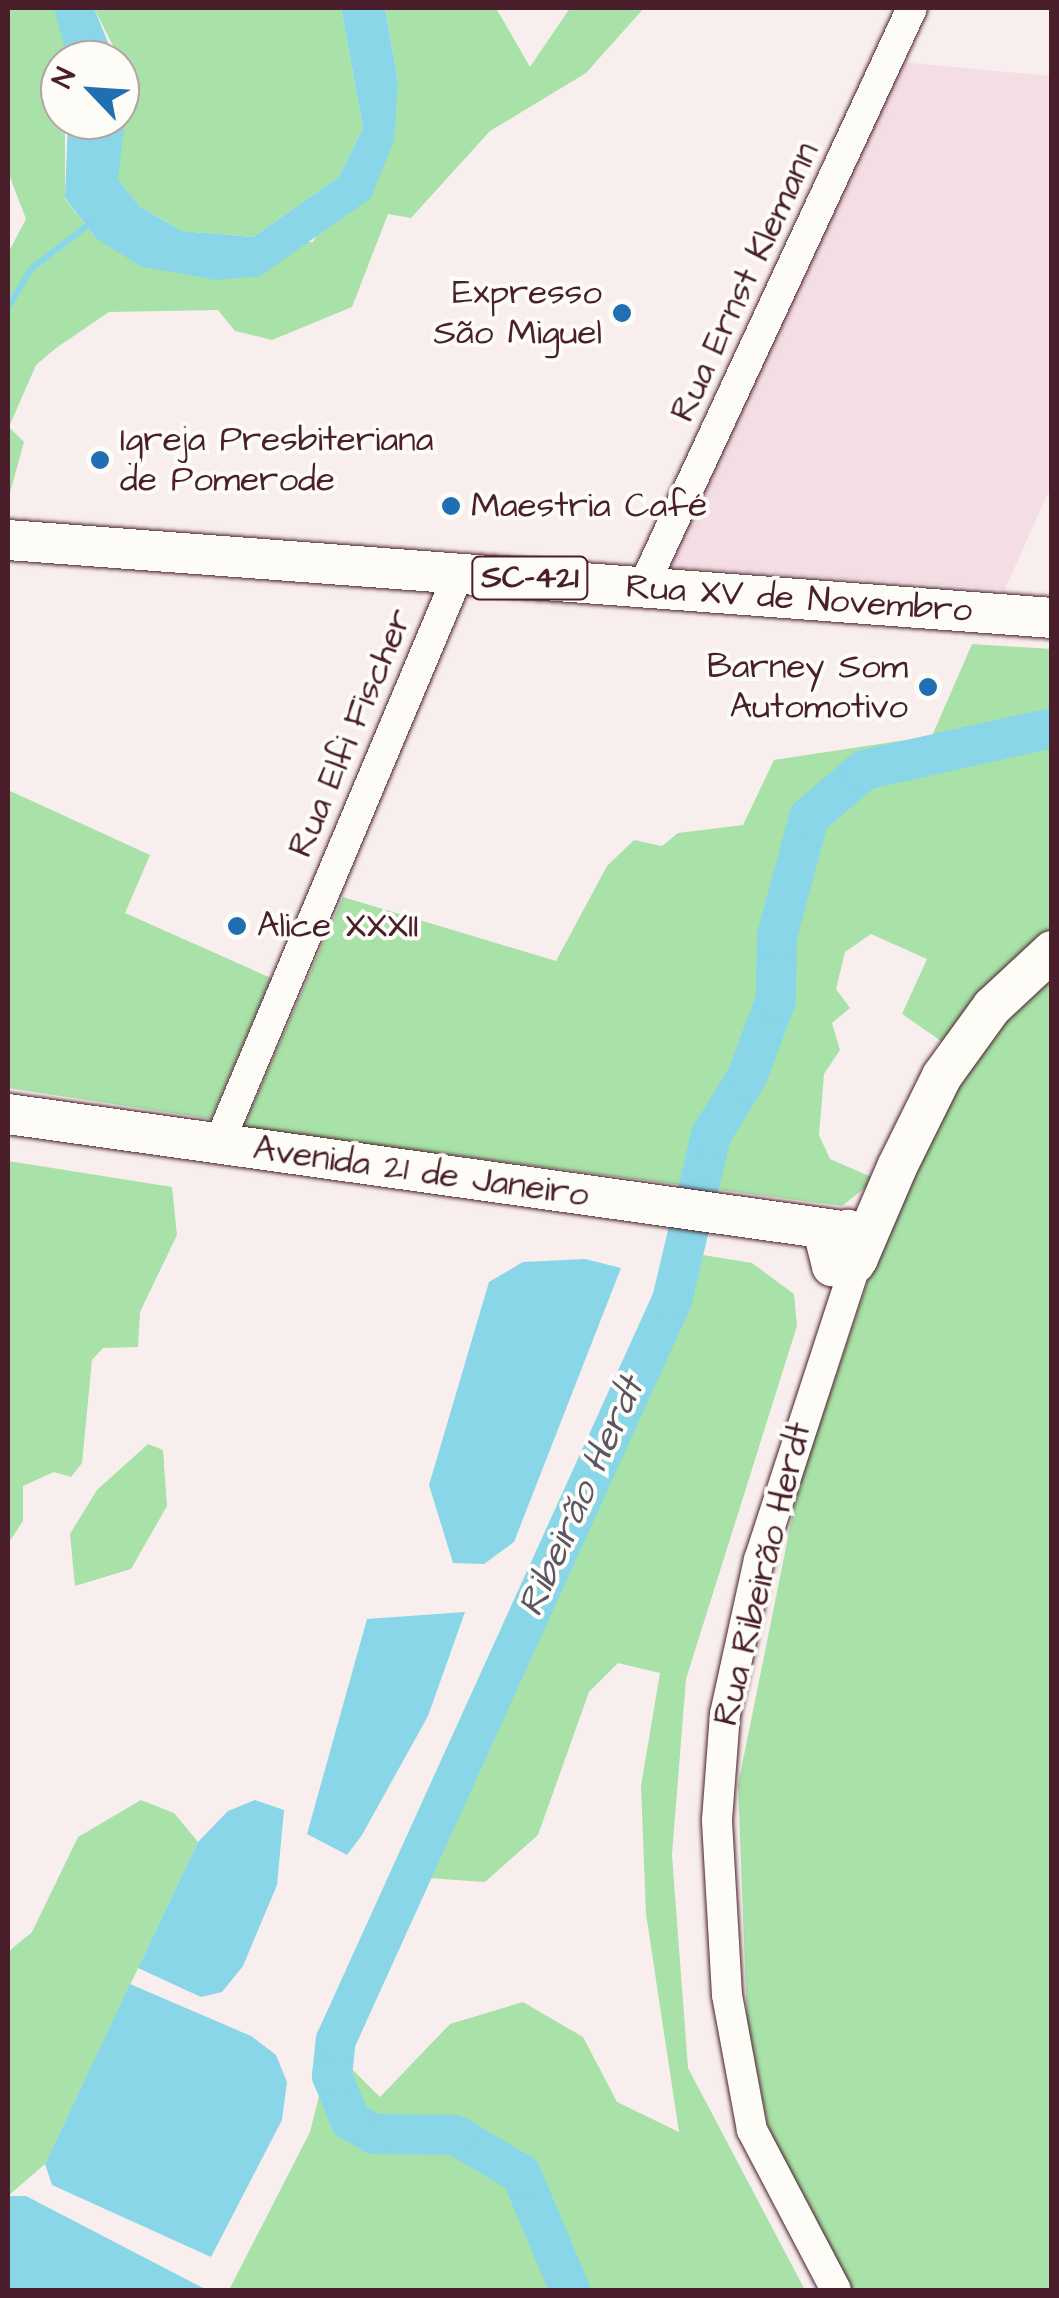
<!DOCTYPE html>
<html>
<head>
<meta charset="utf-8">
<style>
	body { margin:0 }
	#map { position:relative; width:1059px; height:2298px; overflow:hidden; background:#f9eeee; font-family:"Architects Daughter",sans-serif }
	div>[style] { position:absolute }
	.built>* { inset:0; background:#f4dde4 }
	.green>* { inset:0; background:#a8e2a8 }
	.water>* { inset:0; background:#89d6e8 }
	.stream>* { height:6px; margin:-3px; padding:0 3px; transform-origin:3px; border-radius:3px; background:#89d6e8 }
	.river>* { height:40px; margin:-20px; padding:0 20px; transform-origin:20px; border-radius:20px; background:#89d6e8 }
	.roads { filter:drop-shadow(0 0 2px #4a1f2b) drop-shadow(0 0 2px #4a1f2b) }
	.minor>* { height:30px; margin:-15px; padding:0 15px; transform-origin:15px; border-radius:15px; background:#fdfcf7 }
	.major>* { height:40px; margin:-20px; padding:0 20px; transform-origin:20px; border-radius:20px; background:#fdfcf7 }
	.dots>* { width:28px; height:28px; translate:-50% -50%; box-sizing:border-box; border:5px solid #fdfcf7; border-radius:50% }
	span { translate:-50% -50%; white-space:nowrap; text-align:center; line-height:1.15; -webkit-text-stroke:8px #fdfcf7; paint-order:stroke }
	.shield-label span { padding:2px 8px; background:#fdfcf7; border:2px solid; border-radius:8px; -webkit-text-stroke-width:0 }
	.shield-label { font-size:32px; color:#4a1f2b; font-weight:700 }
	.street-label { font-size:35px; color:#4a1f2b }
	.poi-label { font-size:35px; color:#4a1f2b }
	.right { translate:-100% -50%; text-align:right }
	.left { translate:0 -50%; text-align:left }
	.water-label { font-size:38px; color:#5d5664; font-style:italic }
	.frame { position:absolute; inset:0; border:10px solid #4a1f2b; pointer-events:none }
	.north { position:absolute; left:40px; top:40px; width:100px; height:100px; box-sizing:border-box; background:#fdfcf7; border:2px solid #b5a4a5; border-radius:50%; rotate:295deg; font-size:28px; font-weight:700; line-height:40px; text-align:center; color:#4a1f2b }
	.north::after { content:''; display:block; margin:auto; width:35px; height:45px; background:#1f6fb2; clip-path:polygon(50% 0,100% 100%,50% 72%,0 100%) }
</style>
</head>
<body>
<div id="map">
	<div class="built">
		<i style="clip-path:polygon(900px 62px,1051px 76px,1051px 486px,1005px 589px,669px 567px)"></i>
	</div>
	<div class="green">
		<i style="clip-path:polygon(8px 8px,54px 8px,65px 37px,65px 199px,96px 238px,313px 242px,398px 82px,385px 8px,496px 8px,530px 67px,570px 8px,644px 8px,586px 73px,490px 131px,411px 218px,388px 214px,352px 307px,272px 340px,235px 331px,218px 310px,109px 312px,56px 348px,36px 365px,9px 427px,24px 442px,8px 500px,8px 253px,26px 219px,8px 172px)"></i>
		<i style="clip-path:polygon(94px 8px,341px 8px,363px 128px,339px 177px,253px 237px,182px 231px,139px 206px,117px 180px,120px 60px)"></i>
		<i style="clip-path:polygon(972px 644px,1051px 649px,1051px 936px,944px 1043px,902px 1014px,927px 959px,871px 934px,845px 952px,836px 989px,850px 1008px,832px 1023px,840px 1050px,824px 1074px,819px 1135px,830px 1159px,876px 1179px,842px 1206px,243px 1128px,343px 897px,556px 961px,607px 866px,634px 840px,662px 846px,678px 833px,743px 825px,774px 760px,932px 736px)"></i>
		<i style="clip-path:polygon(8px 790px,150px 855px,125px 913px,271px 978px,211px 1119px,8px 1088px)"></i>
		<i style="clip-path:polygon(1051px 974px,1051px 2290px,847px 2290px,814px 2240px,768px 2126px,747px 2019px,738px 1785px,798px 1488px,879px 1248px,965px 1063px)"></i>
		<i style="clip-path:polygon(8px 1161px,172px 1187px,177px 1235px,140px 1312px,138px 1347px,103px 1348px,92px 1360px,82px 1463px,71px 1477px,54px 1472px,23px 1486px,23px 1521px,8px 1544px)"></i>
		<i style="clip-path:polygon(672px 1250px,752px 1263px,794px 1294px,797px 1326px,686px 1679px,672px 1855px,688px 2068px,805px 2290px,229px 2290px,310px 2132px,328px 2060px,344px 2061px,380px 2097px,450px 2024px,523px 2002px,583px 2037px,617px 2102px,679px 2132px,646px 1914px,641px 1786px,660px 1673px,618px 1663px,589px 1692px,538px 1835px,485px 1882px,414px 1877px,408px 1855px,425px 1817px,438px 1817px,528px 1619px,537px 1566px,592px 1434px,630px 1372px)"></i>
		<i style="clip-path:polygon(148px 1444px,163px 1450px,167px 1506px,131px 1569px,75px 1586px,70px 1534px,97px 1490px)"></i>
		<i style="clip-path:polygon(141px 1800px,174px 1813px,198px 1842px,45px 2164px,8px 2196px,8px 1952px,32px 1932px,78px 1837px)"></i>
	</div>
	<div class="water">
		<i style="clip-path:polygon(54px 8px,94px 8px,115px 60px,68px 60px)"></i>
		<i style="clip-path:polygon(341px 8px,385px 8px,398px 82px,394px 140px,371px 198px,260px 276px,215px 280px,140px 266px,96px 238px,65px 198px,68px 120px,120px 120px,120px 97px,124px 127px,118px 180px,139px 206px,182px 231px,253px 237px,339px 177px,363px 128px)"></i>
		<i style="clip-path:polygon(585px 1259px,621px 1268px,514px 1542px,484px 1564px,453px 1563px,429px 1485px,489px 1282px,523px 1262px)"></i>
		<i style="clip-path:polygon(465px 1612px,428px 1716px,362px 1835px,347px 1855px,307px 1834px,367px 1619px)"></i>
		<i style="clip-path:polygon(255px 1800px,284px 1810px,277px 1885px,243px 1966px,222px 1992px,201px 1997px,138px 1968px,198px 1842px,228px 1811px)"></i>
		<i style="clip-path:polygon(130px 1984px,251px 2036px,276px 2055px,287px 2082px,282px 2120px,211px 2257px,52px 2185px,45px 2164px)"></i>
		<i style="clip-path:polygon(8px 2196px,26px 2196px,205px 2289px,8px 2290px)"></i>
	</div>
	<div class="stream">
		<i style="left:8px;top:307px;width:46px;rotate:-58.4deg"></i>
		<i style="left:32px;top:268px;width:77px;rotate:-37.6deg"></i>
	</div>
	<div class="river">
		<i style="left:570px;top:2290px;width:126px;rotate:-112.9deg"></i>
		<i style="left:521px;top:2174px;width:77px;rotate:-149.4deg"></i>
		<i style="left:455px;top:2135px;width:81px;rotate:-179.3deg"></i>
		<i style="left:374px;top:2134px;width:28px;rotate:-150deg"></i>
		<i style="left:350px;top:2120px;width:48px;rotate:-112.2deg"></i>
		<i style="left:332px;top:2076px;width:36px;rotate:-84deg"></i>
		<i style="left:336px;top:2040px;width:813px;rotate:-65.58deg"></i>
		<i style="left:672px;top:1300px;width:170px;rotate:-76.7deg"></i>
		<i style="left:711px;top:1135px;width:68px;rotate:-58.2deg"></i>
		<i style="left:747px;top:1077px;width:83px;rotate:-69.6deg"></i>
		<i style="left:776px;top:999px;width:63px;rotate:-89.1deg"></i>
		<i style="left:777px;top:936px;width:123px;rotate:-74.9deg"></i>
		<i style="left:809px;top:817px;width:72px;rotate:-40.5deg"></i>
		<i style="left:864px;top:770px;width:193px;rotate:-12.6deg"></i>
	</div>
	<div class="roads">
		<div class="minor">
			<i style="left:643px;top:587px;width:638px;rotate:-65.08deg"></i>
			<i style="left:219px;top:1143px;width:618px;rotate:-67.17deg"></i>
			<i style="left:836px;top:2290px;width:181px;rotate:-117.7deg"></i>
			<i style="left:752px;top:2130px;width:137px;rotate:-100.5deg"></i>
			<i style="left:727px;top:1995px;width:175px;rotate:-93.3deg"></i>
			<i style="left:717px;top:1820px;width:106px;rotate:-85.7deg"></i>
			<i style="left:725px;top:1714px;width:158px;rotate:-77.6deg"></i>
			<i style="left:759px;top:1560px;width:318px;rotate:-71.9deg"></i>
		</div>
		<div class="major">
			<i style="left:8px;top:540px;width:1047px;rotate:4.27deg"></i>
			<i style="left:8px;top:1114px;width:835px;rotate:7.98deg"></i>
			<i style="left:858px;top:1258px;width:30px;rotate:-110deg"></i>
			<i style="left:848px;top:1230px;width:24px;rotate:161deg"></i>
			<i style="left:825px;top:1238px;width:29px;rotate:76deg"></i>
			<i style="left:832px;top:1266px;width:23px;rotate:-7deg"></i>
			<i style="left:855px;top:1263px;width:6px;rotate:-59deg"></i>
			<i style="left:858px;top:1258px;width:99px;rotate:-66.8deg"></i>
			<i style="left:897px;top:1167px;width:102px;rotate:-63.7deg"></i>
			<i style="left:942px;top:1076px;width:85px;rotate:-54.1deg"></i>
			<i style="left:992px;top:1007px;width:82px;rotate:-43deg"></i>
		</div>
	</div>
	<div class="dots">
		<i style="left:622px;top:313px;background:#1f6fb2"></i>
		<i style="left:100px;top:460px;background:#1f6fb2"></i>
		<i style="left:451px;top:506px;background:#1f6fb2"></i>
		<i style="left:928px;top:687px;background:#1f6fb2"></i>
		<i style="left:237px;top:926px;background:#1f6fb2"></i>
	</div>
	<div class="shield-label">
		<span style="left:530px;top:578px">SC-421</span>
	</div>
	<div class="street-label">
		<span style="left:745px;top:282px;rotate:-65deg">Rua Ernst Klemann</span>
		<span style="left:799px;top:599px;rotate:4deg">Rua XV de Novembro</span>
		<span style="left:351px;top:733px;rotate:-67deg">Rua Elfi Fischer</span>
		<span style="left:421px;top:1172px;rotate:8deg">Avenida 21 de Janeiro</span>
		<span style="left:763px;top:1574px;rotate:-76deg">Rua Ribeirão Herdt</span>
	</div>
	<div class="poi-label">
		<span class="right" style="left:602px;top:313px">Expresso<br>São Miguel</span>
		<span class="left" style="left:120px;top:460px">Igreja Presbiteriana<br>de Pomerode</span>
		<span class="left" style="left:471px;top:506px">Maestria Café</span>
		<span class="right" style="left:908px;top:687px">Barney Som<br>Automotivo</span>
		<span class="left" style="left:257px;top:926px">Alice XXXII</span>
	</div>
	<div class="water-label">
		<span style="left:582px;top:1497px;rotate:-66deg">Ribeirão Herdt</span>
	</div>
	<div class="frame"></div>
	<div class="north">N</div>
</div>
</body>
</html>
